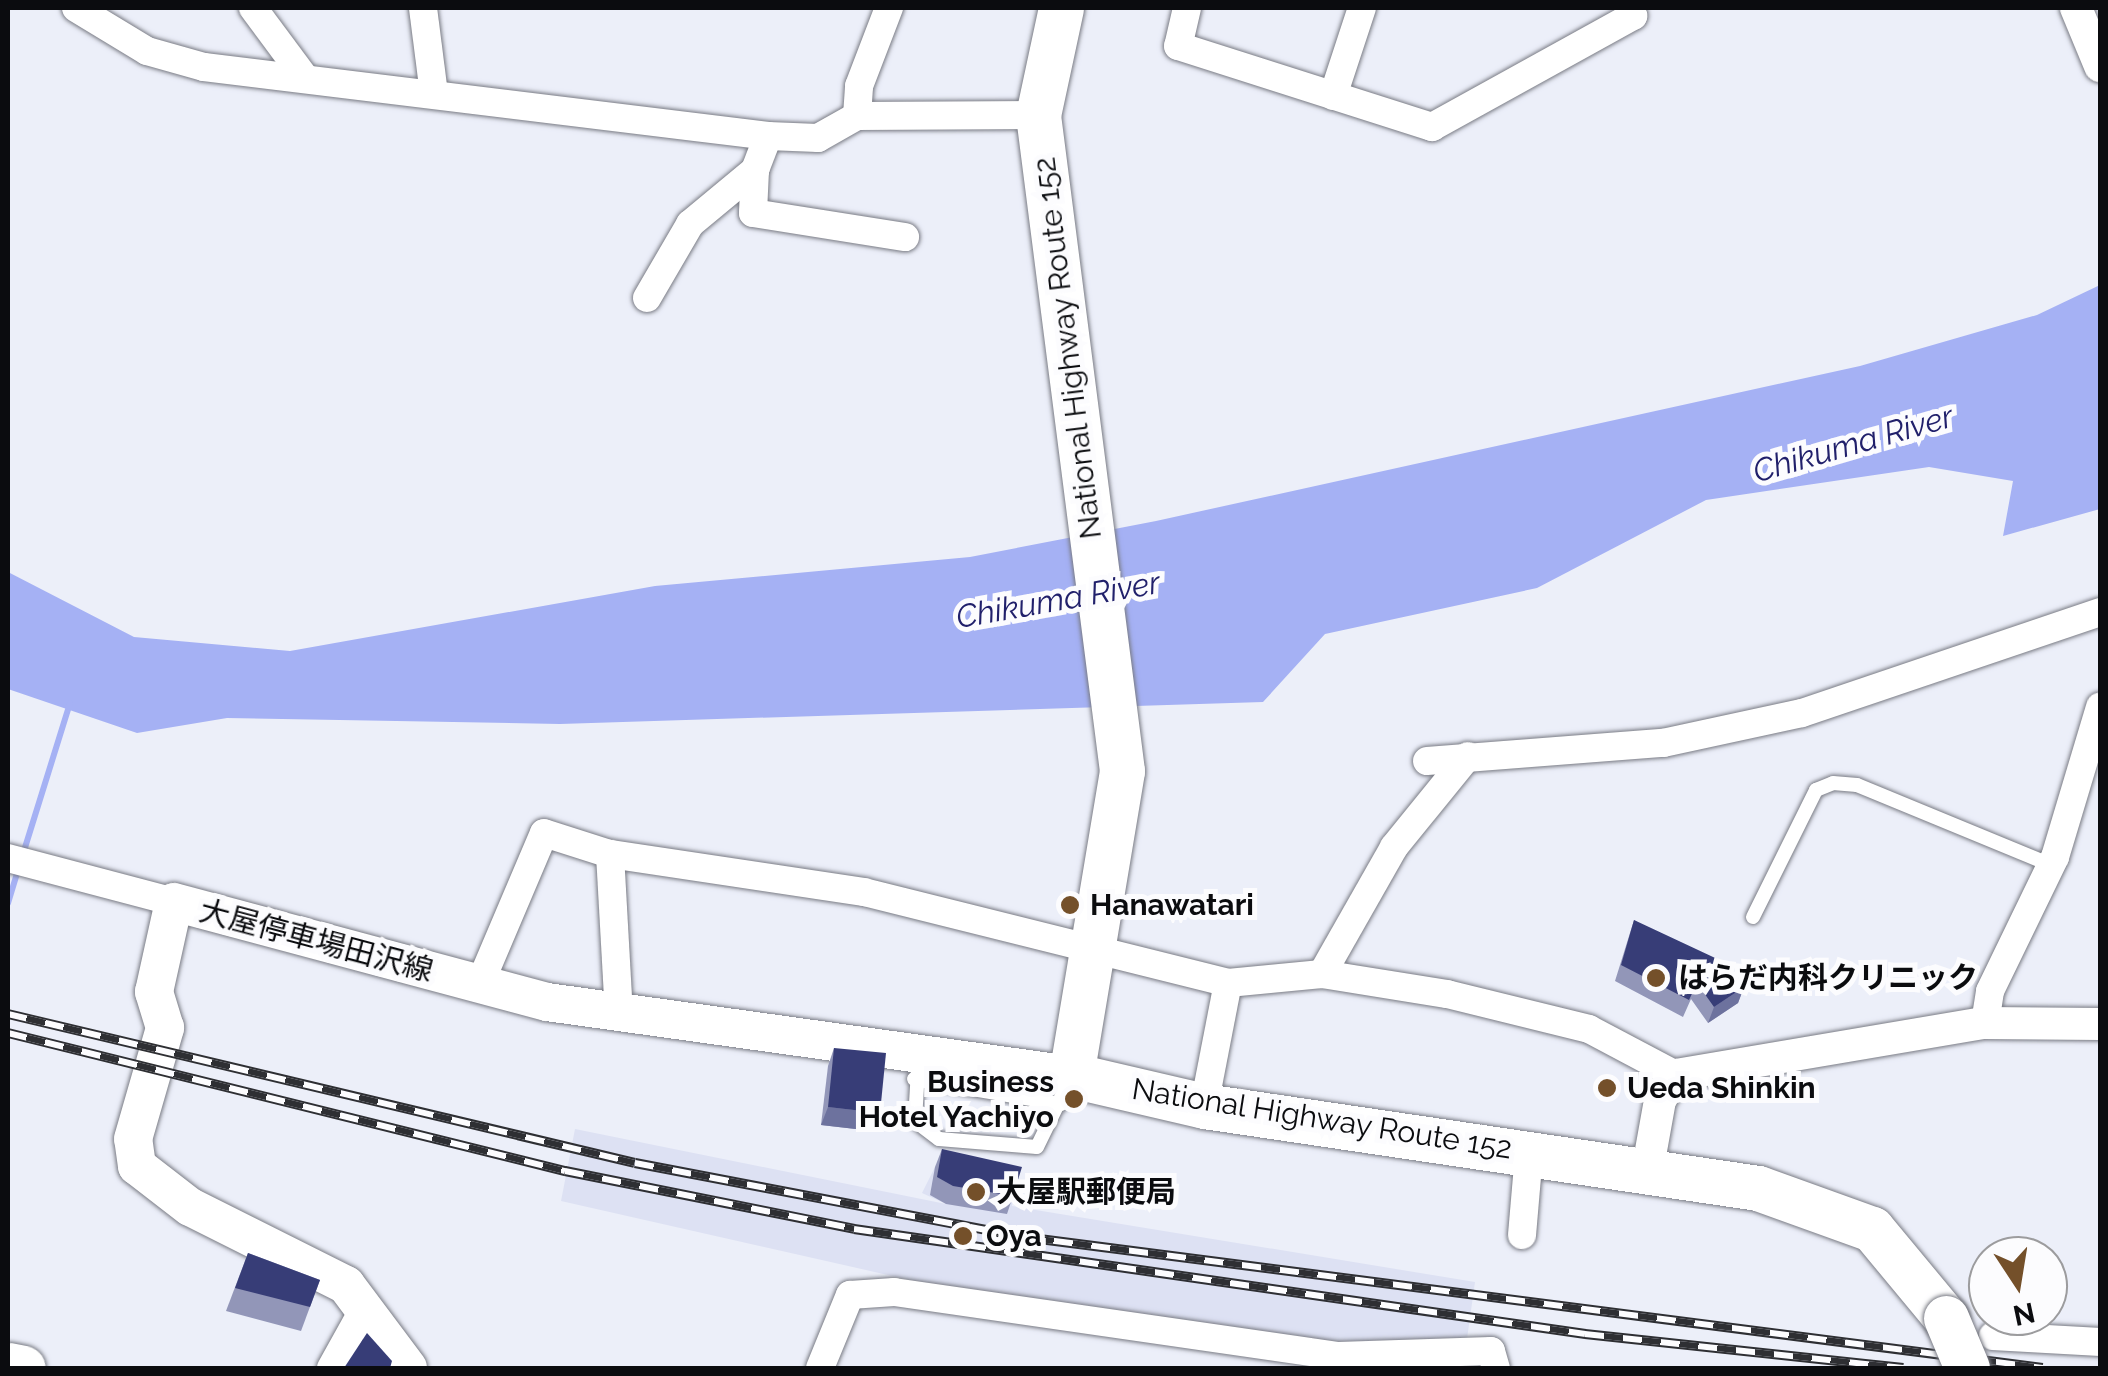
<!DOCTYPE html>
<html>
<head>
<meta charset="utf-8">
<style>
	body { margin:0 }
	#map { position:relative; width:2108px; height:1376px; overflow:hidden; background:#eceff9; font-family:Raleway,"Noto Sans JP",sans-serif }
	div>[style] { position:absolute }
	.built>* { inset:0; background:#dde1f3 }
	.water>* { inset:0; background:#a5b1f4 }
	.stream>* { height:6px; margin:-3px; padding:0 3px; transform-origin:3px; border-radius:3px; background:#a5b1f4 }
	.roads { filter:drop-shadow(0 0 2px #797b84) drop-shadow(0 0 2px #797b84) }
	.service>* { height:14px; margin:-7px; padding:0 7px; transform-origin:7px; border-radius:7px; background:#fff }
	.minor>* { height:28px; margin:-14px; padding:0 14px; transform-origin:14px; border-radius:14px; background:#fff }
	.tertiary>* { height:32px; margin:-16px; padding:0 16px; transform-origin:16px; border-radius:16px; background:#fff }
	.secondary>* { height:38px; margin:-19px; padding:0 19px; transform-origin:19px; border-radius:19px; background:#fff }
	.trunk>* { height:45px; margin:-22.5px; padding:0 22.5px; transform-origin:22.5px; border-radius:22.5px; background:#fff }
	.rail>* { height:10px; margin-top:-5px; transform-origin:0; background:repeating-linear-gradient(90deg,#fcfcfe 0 19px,#2e2f33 0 38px); box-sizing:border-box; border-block:2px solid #2e2f33 }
	.bridges { filter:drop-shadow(0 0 2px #797b84) drop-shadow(0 0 2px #797b84) }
	.trunk-bridge>* { height:45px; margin:-22.5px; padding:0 22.5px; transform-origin:22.5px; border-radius:22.5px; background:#fff }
	.wall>* { inset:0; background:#9296b8 }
	.shaded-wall>* { inset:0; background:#6d729e }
	.building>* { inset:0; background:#373d77 }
	.dots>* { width:28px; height:28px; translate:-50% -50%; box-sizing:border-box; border:5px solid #fcfcfe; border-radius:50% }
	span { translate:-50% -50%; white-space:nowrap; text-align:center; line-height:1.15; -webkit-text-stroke:10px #fcfcfe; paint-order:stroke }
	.street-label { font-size:30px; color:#0b0c0f }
	.poi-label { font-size:30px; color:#0b0c0f; font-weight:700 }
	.left { translate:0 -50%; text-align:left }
	.right { translate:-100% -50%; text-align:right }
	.water-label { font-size:32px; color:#21206b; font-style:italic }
	.frame { position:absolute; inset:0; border:10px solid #0b0c0f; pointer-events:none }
	.north { position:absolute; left:1968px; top:1236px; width:100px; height:100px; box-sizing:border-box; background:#fcfcfe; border:2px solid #9c9c9e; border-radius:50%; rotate:168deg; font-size:28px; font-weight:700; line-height:40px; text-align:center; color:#0b0c0f }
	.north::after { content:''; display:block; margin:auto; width:35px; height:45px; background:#74502a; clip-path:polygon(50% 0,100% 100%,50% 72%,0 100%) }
</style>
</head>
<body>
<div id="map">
	<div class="built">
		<i style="clip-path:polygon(575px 1129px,946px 1204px,922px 1193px,935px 1167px,1015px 1185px,1012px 1206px,1475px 1282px,1466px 1346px,1341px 1353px,972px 1294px,561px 1201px)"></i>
	</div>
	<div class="water">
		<i style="clip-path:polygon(2100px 285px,2100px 509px,2003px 536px,2013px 481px,1929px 467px,1706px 500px,1537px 588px,1325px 634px,1263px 702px,560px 724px,227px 718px,137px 733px,8px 689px,8px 572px,134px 637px,290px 651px,655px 586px,970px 557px,1156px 521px,1860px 366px,2037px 315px)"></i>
	</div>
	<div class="stream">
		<i style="left:23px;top:854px;width:158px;rotate:-72.7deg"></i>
		<i style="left:8px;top:903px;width:34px;rotate:-73deg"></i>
	</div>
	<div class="roads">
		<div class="service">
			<i style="left:1753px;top:917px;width:142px;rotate:-63.6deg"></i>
			<i style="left:1816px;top:790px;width:18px;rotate:-22deg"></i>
			<i style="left:1833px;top:783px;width:24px;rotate:5deg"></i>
			<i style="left:1857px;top:785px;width:210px;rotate:22.4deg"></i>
			<i style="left:919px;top:1053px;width:68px;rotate:93.4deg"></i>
			<i style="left:915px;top:1121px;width:30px;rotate:37deg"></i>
			<i style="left:939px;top:1139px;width:98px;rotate:4.7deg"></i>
			<i style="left:1037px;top:1147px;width:73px;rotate:-64.1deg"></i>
			<i style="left:914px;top:1079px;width:149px;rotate:9.7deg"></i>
		</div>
		<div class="minor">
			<i style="left:76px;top:8px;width:83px;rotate:31.2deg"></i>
			<i style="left:147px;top:51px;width:59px;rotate:15.7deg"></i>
			<i style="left:204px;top:67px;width:568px;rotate:6.97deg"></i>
			<i style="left:768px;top:136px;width:50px;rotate:2.3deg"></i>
			<i style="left:818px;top:138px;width:45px;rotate:-29.4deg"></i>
			<i style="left:857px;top:116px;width:181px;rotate:-0.3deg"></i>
			<i style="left:253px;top:8px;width:87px;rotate:53.4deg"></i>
			<i style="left:423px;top:8px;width:87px;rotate:82.7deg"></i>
			<i style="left:1187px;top:8px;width:39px;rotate:103deg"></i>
			<i style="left:1178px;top:46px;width:267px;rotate:17.7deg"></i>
			<i style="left:1432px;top:127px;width:230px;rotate:-28.9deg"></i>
			<i style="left:1633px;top:16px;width:9px;rotate:-111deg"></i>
			<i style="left:1333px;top:96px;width:93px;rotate:-71.8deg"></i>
			<i style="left:857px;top:116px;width:30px;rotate:-86deg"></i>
			<i style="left:859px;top:86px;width:84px;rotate:-69deg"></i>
			<i style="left:755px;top:170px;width:43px;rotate:92.7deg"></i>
			<i style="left:753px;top:213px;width:154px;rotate:9deg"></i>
			<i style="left:647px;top:298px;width:86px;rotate:-59.8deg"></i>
			<i style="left:690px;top:224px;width:85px;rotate:-39.7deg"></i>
			<i style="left:755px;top:170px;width:36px;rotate:-69deg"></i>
			<i style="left:1427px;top:761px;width:237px;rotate:-4.4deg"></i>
			<i style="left:1663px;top:743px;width:142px;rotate:-12.2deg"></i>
			<i style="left:1802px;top:713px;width:315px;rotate:-18.7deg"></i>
			<i style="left:610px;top:854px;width:160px;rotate:86.8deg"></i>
			<i style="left:8px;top:858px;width:172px;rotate:14.8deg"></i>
			<i style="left:1322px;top:974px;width:146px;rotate:-60.4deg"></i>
			<i style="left:1394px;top:847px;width:117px;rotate:-50.9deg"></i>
			<i style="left:479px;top:986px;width:166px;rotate:-67deg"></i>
			<i style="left:544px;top:833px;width:69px;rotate:17.7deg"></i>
			<i style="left:610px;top:854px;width:257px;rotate:8.5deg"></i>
			<i style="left:864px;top:892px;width:375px;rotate:14deg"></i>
			<i style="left:1228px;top:983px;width:94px;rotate:-5.5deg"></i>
			<i style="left:1322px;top:974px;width:127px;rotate:9.1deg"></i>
			<i style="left:1447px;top:994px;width:146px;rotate:13.8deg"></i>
			<i style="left:1589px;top:1029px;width:98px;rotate:27.9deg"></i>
			<i style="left:1985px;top:1023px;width:32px;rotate:-81deg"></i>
			<i style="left:1990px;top:991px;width:149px;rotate:-64.1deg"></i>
			<i style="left:2055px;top:857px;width:157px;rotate:-73.3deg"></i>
			<i style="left:1204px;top:1106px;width:125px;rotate:-79deg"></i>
			<i style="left:1522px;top:1235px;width:81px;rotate:-85.1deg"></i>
			<i style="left:1993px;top:1336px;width:107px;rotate:3.2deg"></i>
			<i style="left:331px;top:1368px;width:70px;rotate:-60.9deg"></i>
			<i style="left:820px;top:1368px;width:79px;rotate:-67.7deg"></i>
			<i style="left:850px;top:1295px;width:44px;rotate:-3.9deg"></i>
			<i style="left:894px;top:1292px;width:449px;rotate:8.2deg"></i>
			<i style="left:1338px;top:1356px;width:153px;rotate:-1.9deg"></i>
			<i style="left:1491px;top:1351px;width:18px;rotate:74deg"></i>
		</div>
		<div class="tertiary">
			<i style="left:2076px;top:8px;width:63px;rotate:67.5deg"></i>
			<i style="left:1648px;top:1167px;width:68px;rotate:-79.8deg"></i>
			<i style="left:1660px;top:1100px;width:30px;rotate:-57deg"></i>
			<i style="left:1676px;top:1075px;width:313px;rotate:-9.6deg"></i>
			<i style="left:1985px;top:1023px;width:115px;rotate:0.5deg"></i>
		</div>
		<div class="secondary">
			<i style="left:408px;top:1368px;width:104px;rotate:-126.8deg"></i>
			<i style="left:346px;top:1285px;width:174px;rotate:-153.4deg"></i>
			<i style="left:190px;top:1207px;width:67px;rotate:-142.3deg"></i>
			<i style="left:137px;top:1166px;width:27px;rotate:-98deg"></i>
			<i style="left:133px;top:1139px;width:116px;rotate:-73.9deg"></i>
			<i style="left:165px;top:1028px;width:38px;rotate:-107deg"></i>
			<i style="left:154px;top:992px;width:92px;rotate:-77.5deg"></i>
			<i style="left:174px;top:902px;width:386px;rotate:15deg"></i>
			<i style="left:547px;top:1002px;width:529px;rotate:7.93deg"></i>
		</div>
		<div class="trunk">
			<i style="left:1061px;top:8px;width:109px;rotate:102.1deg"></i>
			<i style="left:1038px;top:115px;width:661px;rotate:82.7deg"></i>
			<i style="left:1122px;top:771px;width:308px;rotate:99.5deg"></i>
			<i style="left:1071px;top:1075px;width:137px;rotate:13.1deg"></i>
			<i style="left:1204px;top:1106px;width:560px;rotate:8.42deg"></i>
			<i style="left:1758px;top:1188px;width:121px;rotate:19.8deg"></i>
			<i style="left:1872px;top:1229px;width:116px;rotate:50.3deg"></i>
			<i style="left:8px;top:1365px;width:15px;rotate:11deg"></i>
		</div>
	</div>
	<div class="rail">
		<i style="left:8px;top:1014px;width:644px;rotate:13.37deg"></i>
		<i style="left:635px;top:1163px;width:388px;rotate:10.8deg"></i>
		<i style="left:1016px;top:1236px;width:1035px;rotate:7.32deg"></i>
		<i style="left:8px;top:1033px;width:574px;rotate:13.92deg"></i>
		<i style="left:565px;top:1171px;width:295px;rotate:11.3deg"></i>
		<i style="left:854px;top:1229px;width:739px;rotate:8.17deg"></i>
		<i style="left:1585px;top:1334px;width:320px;rotate:6.1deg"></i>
	</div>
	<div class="bridges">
		<div class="trunk-bridge">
			<i style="left:1946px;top:1318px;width:54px;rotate:67.2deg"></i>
		</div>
	</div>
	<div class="wall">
		<i style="clip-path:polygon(1634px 920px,1744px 987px,1738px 1003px,1708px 1023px,1691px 999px,1683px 1017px,1615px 981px)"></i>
		<i style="clip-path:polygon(834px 1048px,873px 1131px,821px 1125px,828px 1066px)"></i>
		<i style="clip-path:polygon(942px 1149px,1013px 1196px,1007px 1214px,946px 1204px,930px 1195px,935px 1167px)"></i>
		<i style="clip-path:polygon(248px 1253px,320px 1280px,301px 1331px,226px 1311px)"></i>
	</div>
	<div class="shaded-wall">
		<i style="clip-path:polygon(1744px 987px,1738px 1003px,1708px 1023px,1714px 1007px)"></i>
		<i style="clip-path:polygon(828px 1107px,880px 1113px,873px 1131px,821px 1125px)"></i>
	</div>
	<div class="building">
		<i style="clip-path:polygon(1634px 920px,1728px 964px,1744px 987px,1714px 1007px,1697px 983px,1689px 1000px,1621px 965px)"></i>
		<i style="clip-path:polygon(834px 1048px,886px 1053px,880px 1113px,828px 1107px)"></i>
		<i style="clip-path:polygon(942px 1149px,1022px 1167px,1013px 1196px,953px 1186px,937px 1177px)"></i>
		<i style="clip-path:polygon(248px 1253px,320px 1280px,310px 1307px,235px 1288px)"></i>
		<i style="clip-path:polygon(367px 1333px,392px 1361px,390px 1368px,344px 1368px)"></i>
	</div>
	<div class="dots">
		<i style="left:1070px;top:905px;background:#74502a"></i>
		<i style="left:1656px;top:978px;background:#74502a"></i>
		<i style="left:1607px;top:1088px;background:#74502a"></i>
		<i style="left:1074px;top:1099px;background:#74502a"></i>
		<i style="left:976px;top:1192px;background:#74502a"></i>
		<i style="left:963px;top:1236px;background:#74502a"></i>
	</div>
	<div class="street-label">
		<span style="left:1068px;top:348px;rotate:-97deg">National Highway Route 152</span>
		<span style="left:316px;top:941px;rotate:15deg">大屋停車場田沢線</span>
		<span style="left:1322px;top:1119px;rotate:9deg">National Highway Route 152</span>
	</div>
	<div class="poi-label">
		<span class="left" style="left:1090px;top:905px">Hanawatari</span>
		<span class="left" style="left:1678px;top:978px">はらだ内科クリニック</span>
		<span class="right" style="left:1054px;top:1099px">Business<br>Hotel Yachiyo</span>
		<span class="left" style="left:1627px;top:1088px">Ueda Shinkin</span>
		<span class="left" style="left:996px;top:1192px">大屋駅郵便局</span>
		<span class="left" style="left:986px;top:1236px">Oya</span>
	</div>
	<div class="water-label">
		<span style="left:1853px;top:444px;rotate:-16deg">Chikuma River</span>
		<span style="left:1058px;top:600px;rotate:-10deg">Chikuma River</span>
	</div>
	<div class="frame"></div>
	<div class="north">N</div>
</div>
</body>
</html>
